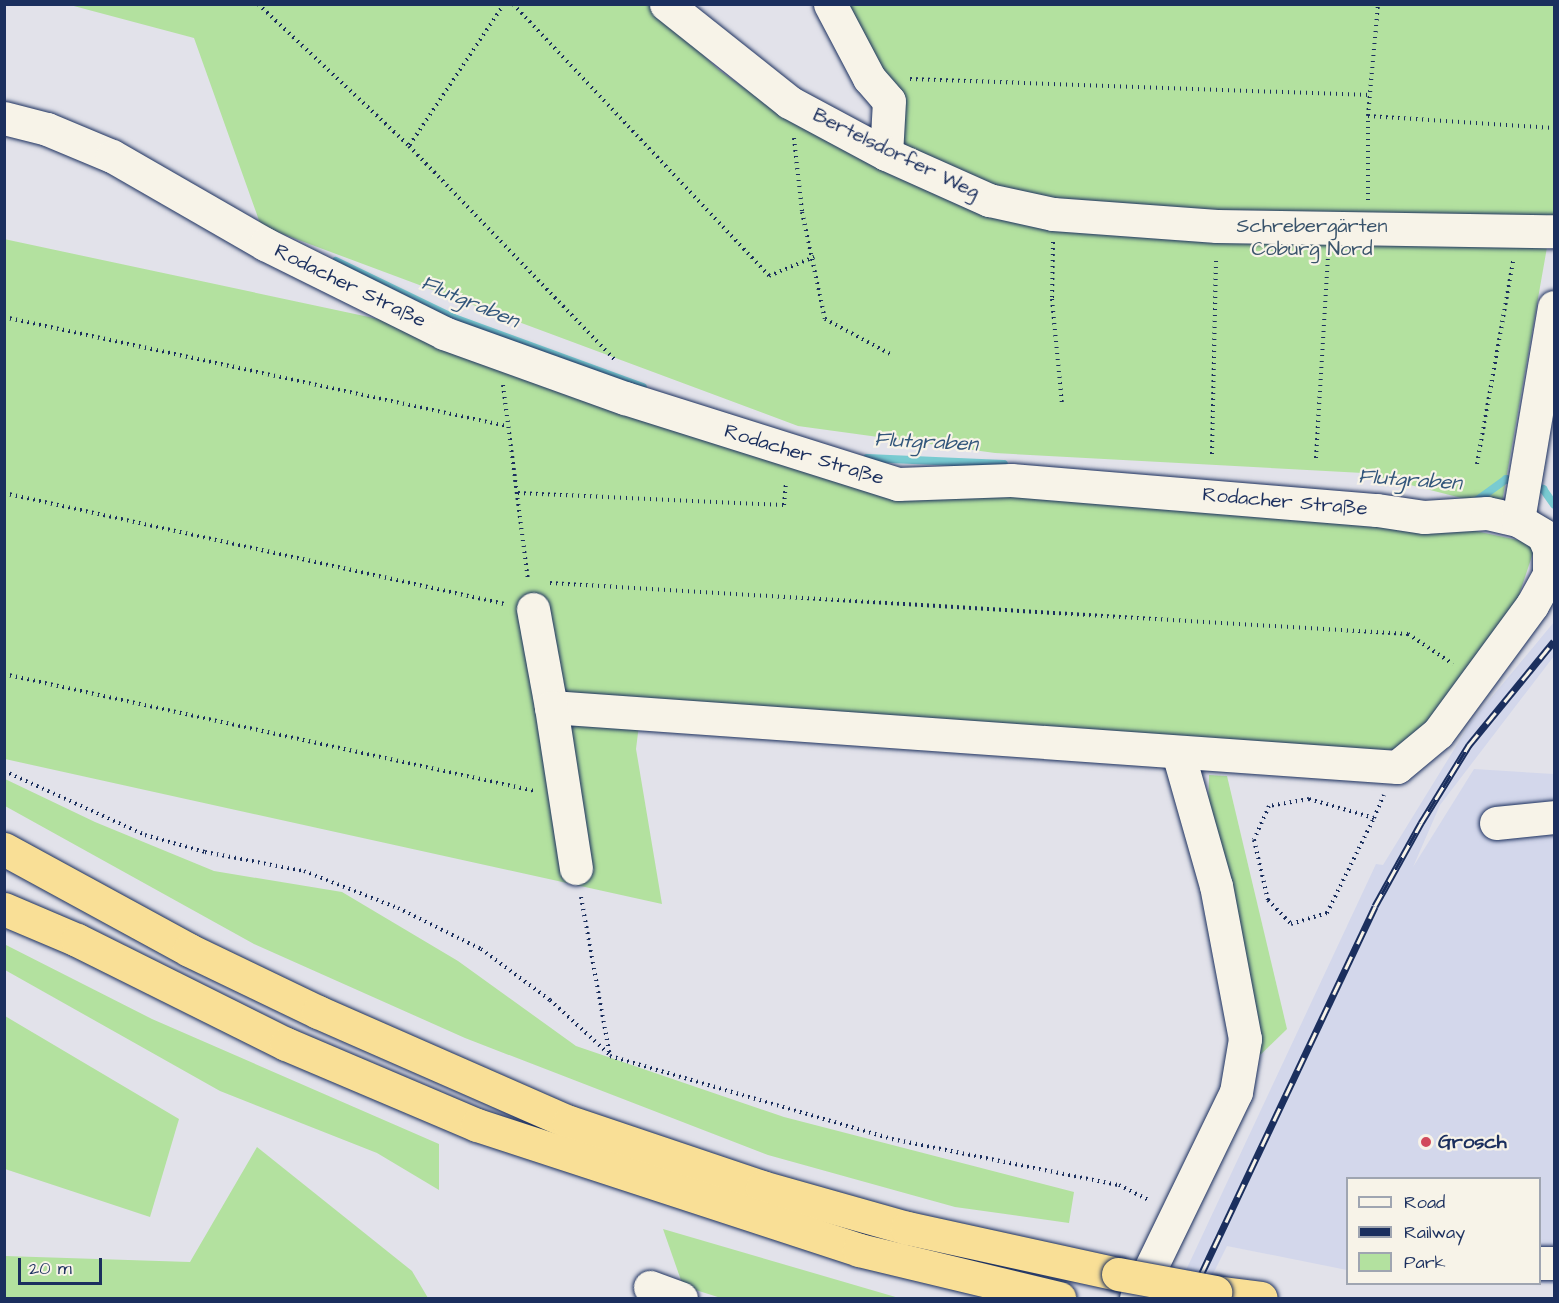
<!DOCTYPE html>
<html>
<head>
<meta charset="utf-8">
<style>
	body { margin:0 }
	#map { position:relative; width:1559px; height:1303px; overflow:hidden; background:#e2e2ea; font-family:"Architects Daughter",sans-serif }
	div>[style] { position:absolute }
	.built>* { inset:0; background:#d3d7eb }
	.green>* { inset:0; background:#b3e19f }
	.stream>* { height:8px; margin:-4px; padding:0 4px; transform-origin:4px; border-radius:4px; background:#79cbd1 }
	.path>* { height:4px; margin-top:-2px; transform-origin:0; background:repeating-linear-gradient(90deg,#1b2f5e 0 1.5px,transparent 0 6px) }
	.roads { filter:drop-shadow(0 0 2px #1b2f5e) drop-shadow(0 0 2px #1b2f5e) }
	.minor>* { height:33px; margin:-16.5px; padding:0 16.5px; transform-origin:16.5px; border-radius:16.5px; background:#f7f3e8 }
	.highway>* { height:33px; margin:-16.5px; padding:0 16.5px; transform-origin:16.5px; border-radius:16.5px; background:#f9df96 }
	.rail>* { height:7px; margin-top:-3.5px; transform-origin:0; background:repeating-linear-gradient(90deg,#f7f3e8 0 14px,#1b2f5e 0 28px); box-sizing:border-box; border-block:2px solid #1b2f5e }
	.bridges { filter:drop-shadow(0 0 2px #1b2f5e) drop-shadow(0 0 2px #1b2f5e) }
	.highway-bridge>* { height:33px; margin:-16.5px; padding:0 16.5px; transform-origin:16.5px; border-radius:16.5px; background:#f9df96 }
	.dots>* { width:16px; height:16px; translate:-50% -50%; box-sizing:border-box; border:3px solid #f7f3e8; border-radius:50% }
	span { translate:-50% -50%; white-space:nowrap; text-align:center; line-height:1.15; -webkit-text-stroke:4.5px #f7f3e8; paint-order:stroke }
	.street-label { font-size:20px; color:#1b2f5e }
	.park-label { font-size:20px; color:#39536b }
	.poi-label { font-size:20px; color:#1b2f5e; font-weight:700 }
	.left { translate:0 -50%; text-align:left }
	.water-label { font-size:21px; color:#32567b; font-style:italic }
	.frame { position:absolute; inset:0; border:6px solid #1b2f5e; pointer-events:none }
	.legend { position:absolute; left:1346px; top:1177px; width:195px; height:108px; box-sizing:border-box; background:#f7f3e8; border:2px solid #9fa5b1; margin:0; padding:8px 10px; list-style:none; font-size:18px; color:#1b2f5e }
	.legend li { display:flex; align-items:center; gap:12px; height:30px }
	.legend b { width:30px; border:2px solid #9fa5b1 }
	.scale { position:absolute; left:18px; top:1258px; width:84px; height:27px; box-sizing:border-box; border:3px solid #1b2f5e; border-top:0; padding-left:8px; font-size:18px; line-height:21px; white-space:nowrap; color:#1b2f5e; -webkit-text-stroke:4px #f7f3e8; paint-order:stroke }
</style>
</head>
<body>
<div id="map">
	<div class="built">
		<i style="clip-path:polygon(1554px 622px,1554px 656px,1440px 805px,1413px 867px,1474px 769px,1554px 774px,1554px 1284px,1540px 1283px,1540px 1178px,1348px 1178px,1347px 1270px,1227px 1246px,1201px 1298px,1173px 1298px,1376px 864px,1383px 865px,1471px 722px)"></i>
	</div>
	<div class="green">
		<i style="clip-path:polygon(70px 5px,650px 5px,719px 70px,785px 117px,885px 153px,889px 101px,830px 5px,1554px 5px,1554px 236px,1549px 236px,1501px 508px,1363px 473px,995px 453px,798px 426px,261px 226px,194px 38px)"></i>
		<i style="clip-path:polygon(4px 239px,444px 333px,859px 475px,1377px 510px,1536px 544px,1516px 604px,1476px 679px,1407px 747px,1371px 753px,641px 709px,636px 749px,662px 904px,5px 759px)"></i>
		<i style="clip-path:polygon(1209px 775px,1227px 776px,1287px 1029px,1256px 1059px,1208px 810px)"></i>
		<i style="clip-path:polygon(5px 779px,95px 822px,214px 871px,342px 892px,458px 961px,576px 1046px,784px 1117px,1074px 1192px,1069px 1223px,955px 1207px,768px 1155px,465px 1038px,254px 944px,5px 806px)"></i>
		<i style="clip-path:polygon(4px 944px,152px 1019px,439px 1144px,439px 1190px,377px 1153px,220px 1091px,5px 970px)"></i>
		<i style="clip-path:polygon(5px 1016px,179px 1119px,150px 1217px,5px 1169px)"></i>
		<i style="clip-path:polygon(257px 1147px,412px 1271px,428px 1298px,5px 1298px,5px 1256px,190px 1262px)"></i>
		<i style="clip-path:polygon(663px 1229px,899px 1298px,721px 1298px,683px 1286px)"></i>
	</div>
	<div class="stream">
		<i style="left:336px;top:261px;width:131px;rotate:25.8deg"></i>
		<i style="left:454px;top:318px;width:201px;rotate:20.1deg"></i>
		<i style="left:867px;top:458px;width:137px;rotate:2.5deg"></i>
		<i style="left:1530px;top:485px;width:14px;rotate:17deg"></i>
		<i style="left:1543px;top:489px;width:19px;rotate:55deg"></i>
		<i style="left:1476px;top:501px;width:37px;rotate:-36deg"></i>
		<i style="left:1506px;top:479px;width:12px;rotate:14deg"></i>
	</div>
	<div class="path">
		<i style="left:258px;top:4px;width:207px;rotate:43.2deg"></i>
		<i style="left:504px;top:4px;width:171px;rotate:123.8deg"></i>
		<i style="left:409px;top:146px;width:300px;rotate:46.1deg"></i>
		<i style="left:513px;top:4px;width:374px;rotate:46.7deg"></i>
		<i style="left:769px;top:276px;width:49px;rotate:-22.9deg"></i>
		<i style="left:910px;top:79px;width:461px;rotate:2deg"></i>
		<i style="left:1368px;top:116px;width:186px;rotate:3.7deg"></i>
		<i style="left:794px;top:138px;width:74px;rotate:83.8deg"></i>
		<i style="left:802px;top:212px;width:109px;rotate:77.9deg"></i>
		<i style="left:825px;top:319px;width:74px;rotate:28.3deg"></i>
		<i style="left:1368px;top:200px;width:84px;rotate:-90deg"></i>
		<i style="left:1368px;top:116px;width:112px;rotate:-84.9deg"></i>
		<i style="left:1053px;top:242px;width:57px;rotate:91deg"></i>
		<i style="left:1052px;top:299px;width:106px;rotate:84.6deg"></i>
		<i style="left:4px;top:317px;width:515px;rotate:12.23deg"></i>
		<i style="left:503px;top:385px;width:196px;rotate:82.7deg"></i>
		<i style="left:1212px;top:454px;width:197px;rotate:-88.8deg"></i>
		<i style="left:1316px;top:458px;width:202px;rotate:-86.6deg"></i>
		<i style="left:1477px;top:464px;width:206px;rotate:-79.9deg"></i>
		<i style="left:4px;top:493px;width:513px;rotate:12.49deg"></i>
		<i style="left:518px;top:493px;width:266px;rotate:2.6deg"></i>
		<i style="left:784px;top:505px;width:24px;rotate:-85deg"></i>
		<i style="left:550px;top:583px;width:860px;rotate:3.4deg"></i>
		<i style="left:1408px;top:634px;width:54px;rotate:33.7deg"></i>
		<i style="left:4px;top:674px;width:544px;rotate:12.43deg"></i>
		<i style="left:4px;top:771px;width:155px;rotate:24.4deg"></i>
		<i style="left:145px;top:835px;width:62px;rotate:15.8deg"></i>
		<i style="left:205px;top:852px;width:101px;rotate:10.9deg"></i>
		<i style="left:304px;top:871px;width:101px;rotate:21.5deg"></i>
		<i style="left:398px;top:908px;width:93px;rotate:26.3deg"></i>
		<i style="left:481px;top:949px;width:86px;rotate:36.5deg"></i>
		<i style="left:550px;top:1000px;width:81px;rotate:42.5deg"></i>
		<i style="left:1374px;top:818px;width:68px;rotate:-163.7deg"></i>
		<i style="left:1309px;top:799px;width:41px;rotate:170.1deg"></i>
		<i style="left:1269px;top:806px;width:37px;rotate:114deg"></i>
		<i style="left:1254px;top:840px;width:62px;rotate:76.9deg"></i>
		<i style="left:1268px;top:900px;width:33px;rotate:46deg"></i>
		<i style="left:1291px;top:924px;width:38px;rotate:-17deg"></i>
		<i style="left:1327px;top:913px;width:106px;rotate:-63.7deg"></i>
		<i style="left:1374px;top:818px;width:25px;rotate:-67deg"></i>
		<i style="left:581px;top:897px;width:162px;rotate:79.7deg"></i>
		<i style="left:610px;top:1056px;width:294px;rotate:16.4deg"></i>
		<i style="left:892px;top:1139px;width:232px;rotate:11.5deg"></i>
		<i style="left:1119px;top:1185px;width:35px;rotate:27deg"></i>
	</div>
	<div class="roads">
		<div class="minor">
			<i style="left:666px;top:4px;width:157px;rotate:38.5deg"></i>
			<i style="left:789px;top:102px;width:110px;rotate:28.2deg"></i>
			<i style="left:886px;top:154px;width:113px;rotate:24.1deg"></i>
			<i style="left:989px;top:200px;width:66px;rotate:12.3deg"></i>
			<i style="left:1053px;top:214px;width:164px;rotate:4.2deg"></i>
			<i style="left:1217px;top:226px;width:337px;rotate:0.9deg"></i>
			<i style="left:830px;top:4px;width:84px;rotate:62.2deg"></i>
			<i style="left:869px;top:78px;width:30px;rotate:49deg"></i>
			<i style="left:889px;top:101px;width:53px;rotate:93.2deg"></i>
			<i style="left:4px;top:118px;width:44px;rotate:14.3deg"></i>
			<i style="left:47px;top:129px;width:70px;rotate:22.6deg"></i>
			<i style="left:112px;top:156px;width:177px;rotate:29.9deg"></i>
			<i style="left:265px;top:244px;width:200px;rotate:26.4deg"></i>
			<i style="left:444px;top:333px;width:192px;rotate:19.8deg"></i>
			<i style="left:625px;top:398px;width:286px;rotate:17.5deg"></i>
			<i style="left:898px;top:484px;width:113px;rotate:-2deg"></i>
			<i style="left:1011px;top:480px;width:367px;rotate:4.7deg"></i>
			<i style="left:1377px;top:510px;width:48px;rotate:8.5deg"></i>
			<i style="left:1424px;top:517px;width:63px;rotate:-3.6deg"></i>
			<i style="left:1487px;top:513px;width:32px;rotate:13deg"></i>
			<i style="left:1518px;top:520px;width:216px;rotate:-80.4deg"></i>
			<i style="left:533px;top:609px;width:100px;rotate:79.6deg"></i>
			<i style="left:551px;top:707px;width:848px;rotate:4.06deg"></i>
			<i style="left:1397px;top:767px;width:53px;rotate:-39.7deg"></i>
			<i style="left:1438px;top:733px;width:159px;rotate:-53.7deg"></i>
			<i style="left:1532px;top:605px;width:35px;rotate:-61deg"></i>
			<i style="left:1549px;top:574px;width:25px;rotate:-90deg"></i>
			<i style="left:1549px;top:549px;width:15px;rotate:-113deg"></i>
			<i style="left:1543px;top:535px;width:29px;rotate:-149deg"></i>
			<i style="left:551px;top:707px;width:163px;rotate:81.2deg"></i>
			<i style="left:1496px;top:823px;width:58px;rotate:-5.9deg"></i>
			<i style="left:1540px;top:1263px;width:14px"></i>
			<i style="left:650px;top:1287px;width:33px;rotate:20deg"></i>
			<i style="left:1136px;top:1298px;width:229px;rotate:-64.1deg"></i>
			<i style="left:1236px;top:1092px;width:54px;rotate:-80.4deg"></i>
			<i style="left:1245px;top:1039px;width:156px;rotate:-100.7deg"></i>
			<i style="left:1216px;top:886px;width:138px;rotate:-105.9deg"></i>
		</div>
		<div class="highway">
			<i style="left:4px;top:849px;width:211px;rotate:28.6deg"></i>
			<i style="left:189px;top:950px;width:143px;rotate:25.7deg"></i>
			<i style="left:318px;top:1012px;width:274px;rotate:23.7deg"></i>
			<i style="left:569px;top:1122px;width:204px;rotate:18.6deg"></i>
			<i style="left:762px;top:1187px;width:151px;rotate:15.8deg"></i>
			<i style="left:907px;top:1228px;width:216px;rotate:12.3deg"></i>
			<i style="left:4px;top:909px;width:79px;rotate:23deg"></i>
			<i style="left:77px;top:940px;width:233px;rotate:26.5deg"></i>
			<i style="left:286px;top:1044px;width:207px;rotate:23deg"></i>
			<i style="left:477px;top:1125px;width:402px;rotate:18.1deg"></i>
			<i style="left:859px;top:1250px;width:206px;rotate:13.5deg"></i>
			<i style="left:1215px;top:1292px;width:46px;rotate:7.4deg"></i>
		</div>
	</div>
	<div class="rail">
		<i style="left:1190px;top:1298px;width:433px;rotate:-64.7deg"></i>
		<i style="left:1375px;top:906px;width:95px;rotate:-61deg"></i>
		<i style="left:1421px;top:823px;width:92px;rotate:-58.4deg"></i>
		<i style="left:1469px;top:745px;width:134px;rotate:-50.7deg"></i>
	</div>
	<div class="bridges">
		<div class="highway-bridge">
			<i style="left:1118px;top:1274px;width:99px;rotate:10.5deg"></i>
		</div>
	</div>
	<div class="dots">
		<i style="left:1426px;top:1142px;background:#d1495b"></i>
	</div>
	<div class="street-label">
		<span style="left:896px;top:154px;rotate:26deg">Bertelsdorfer Weg</span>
		<span style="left:350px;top:286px;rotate:26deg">Rodacher Straße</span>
		<span style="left:804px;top:455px;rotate:17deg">Rodacher Straße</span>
		<span style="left:1285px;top:502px;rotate:5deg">Rodacher Straße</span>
	</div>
	<div class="park-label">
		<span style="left:1312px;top:238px">Schrebergärten<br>Coburg Nord</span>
	</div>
	<div class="poi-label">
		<span class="left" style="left:1438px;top:1142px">Grosch</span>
	</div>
	<div class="water-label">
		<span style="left:470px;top:302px;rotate:23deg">Flutgraben</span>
		<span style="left:926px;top:442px;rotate:3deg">Flutgraben</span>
		<span style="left:1410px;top:480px;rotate:4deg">Flutgraben</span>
	</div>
	<div class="frame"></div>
	<ul class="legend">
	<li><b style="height:8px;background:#f7f3e8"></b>Road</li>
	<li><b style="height:8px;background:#1b2f5e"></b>Railway</li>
	<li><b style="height:16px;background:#b3e19f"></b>Park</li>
	</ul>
	<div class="scale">20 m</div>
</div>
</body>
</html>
